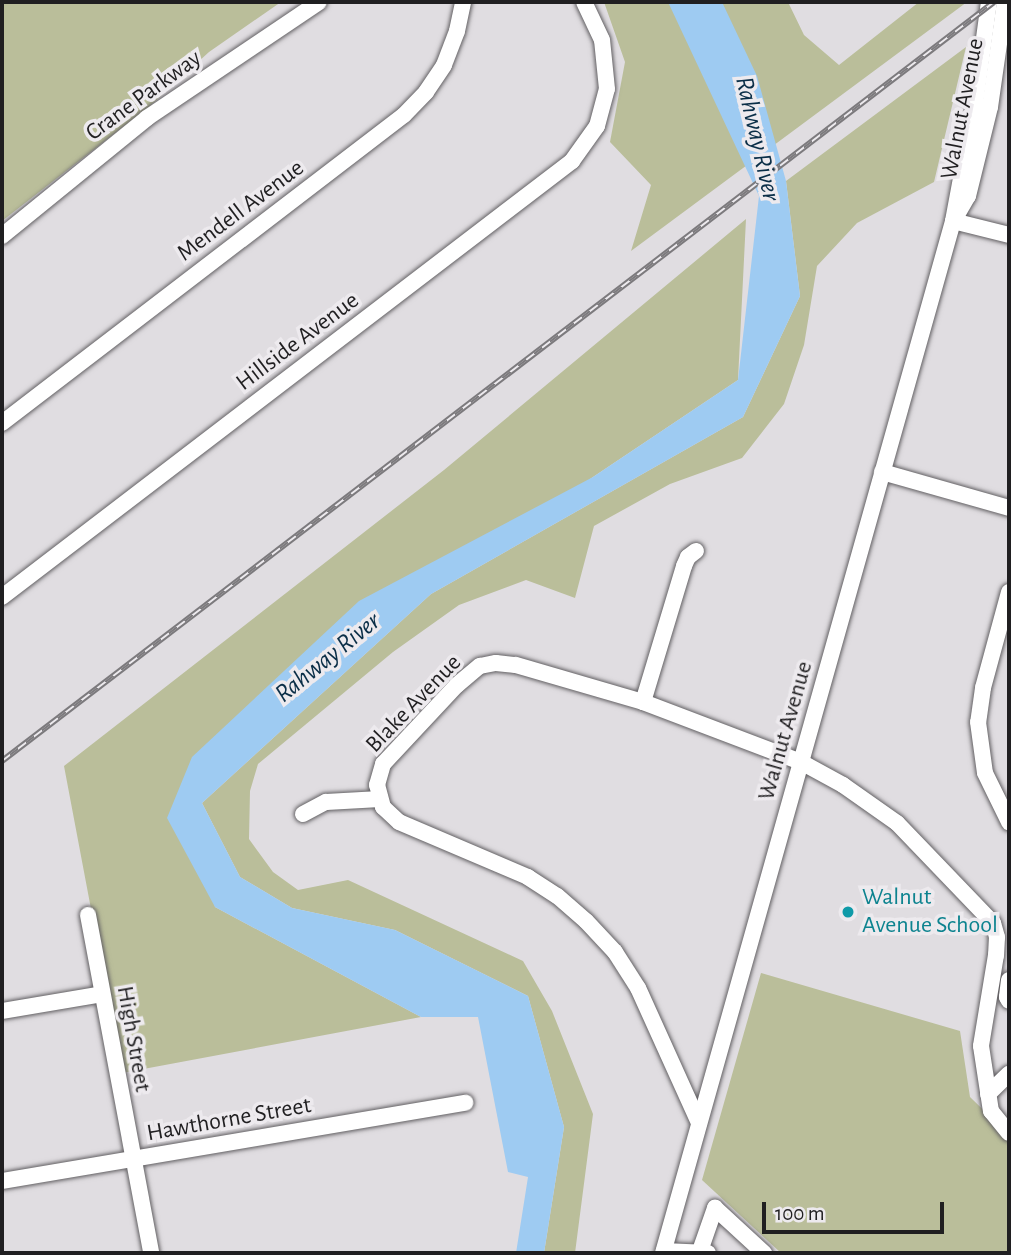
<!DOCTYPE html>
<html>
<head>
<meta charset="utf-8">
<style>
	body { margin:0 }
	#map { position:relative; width:1011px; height:1255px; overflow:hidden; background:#e0dde1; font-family:"Alegreya Sans",sans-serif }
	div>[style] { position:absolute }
	.green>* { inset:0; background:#babe9a }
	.water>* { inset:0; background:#9ecbf2 }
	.roads { filter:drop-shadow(0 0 2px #626063) drop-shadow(0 0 2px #626063) }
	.minor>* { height:16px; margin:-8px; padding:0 8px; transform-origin:8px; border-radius:8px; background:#fff }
	.rail>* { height:6px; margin-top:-3px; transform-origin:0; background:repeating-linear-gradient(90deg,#edeaee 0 10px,#7c7a7d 0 20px); box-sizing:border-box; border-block:2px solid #7c7a7d }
	.dots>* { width:19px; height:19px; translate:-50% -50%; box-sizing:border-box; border:4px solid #edeaee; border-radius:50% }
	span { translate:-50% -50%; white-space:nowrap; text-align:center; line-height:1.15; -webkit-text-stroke:7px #edeaee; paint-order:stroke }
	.street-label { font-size:24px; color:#201f21 }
	.culture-label { font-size:24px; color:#0d838f }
	.left { translate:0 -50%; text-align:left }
	.water-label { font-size:26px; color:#0a2e47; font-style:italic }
	.frame { position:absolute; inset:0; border:4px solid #201f21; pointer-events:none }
	.scale { position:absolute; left:762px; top:1202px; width:182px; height:32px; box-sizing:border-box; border:4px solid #201f21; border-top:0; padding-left:9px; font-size:21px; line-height:24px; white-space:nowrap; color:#201f21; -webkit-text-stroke:5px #edeaee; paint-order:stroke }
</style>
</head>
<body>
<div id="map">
	<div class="green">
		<i style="clip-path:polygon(2px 2px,281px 2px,209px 52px,151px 105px,2px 221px)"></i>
		<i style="clip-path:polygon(604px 2px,788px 2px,804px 35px,839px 65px,919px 2px,967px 2px,631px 251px,651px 185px,610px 142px,625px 62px)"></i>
		<i style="clip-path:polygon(966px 47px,934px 182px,857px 223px,817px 266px,804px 345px,784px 404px,742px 458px,670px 484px,594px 526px,575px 598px,526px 580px,459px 605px,393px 652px,258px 764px,250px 791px,249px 839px,273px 872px,298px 890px,348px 880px,523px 961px,552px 1011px,593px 1114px,575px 1253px,544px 1253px,564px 1127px,528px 996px,395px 930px,292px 908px,240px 877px,202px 803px,431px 594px,743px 417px,800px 296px,786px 181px)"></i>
		<i style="clip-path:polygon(746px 219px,738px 380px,593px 477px,192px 758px,215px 907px,421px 1017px,122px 1073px,64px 766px,444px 470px)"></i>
		<i style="clip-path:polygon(761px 973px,960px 1031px,970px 1097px,1009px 1135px,1009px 1253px,781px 1253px,702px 1180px)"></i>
	</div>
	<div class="water">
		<i style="clip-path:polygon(668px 2px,722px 2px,757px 76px,786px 181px,800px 296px,743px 417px,431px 594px,202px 803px,240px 877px,292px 908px,395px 930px,528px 996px,564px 1127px,544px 1253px,516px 1253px,528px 1177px,508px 1172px,478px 1017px,421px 1017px,215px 907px,167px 818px,192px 757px,359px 601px,593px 477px,738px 380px,759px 196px)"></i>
	</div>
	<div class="roads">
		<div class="minor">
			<i style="left:958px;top:213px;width:20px;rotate:-60deg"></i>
			<i style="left:968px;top:196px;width:92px;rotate:-76.1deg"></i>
			<i style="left:990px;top:107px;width:106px;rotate:-81.9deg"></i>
			<i style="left:953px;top:221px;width:58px;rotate:14deg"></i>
			<i style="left:2px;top:236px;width:187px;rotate:-39.1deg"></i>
			<i style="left:147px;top:118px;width:207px;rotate:-34deg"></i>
			<i style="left:2px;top:423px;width:506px;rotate:-37.46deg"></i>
			<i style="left:404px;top:115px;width:32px;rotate:-46deg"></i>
			<i style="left:426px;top:92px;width:32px;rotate:-56deg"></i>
			<i style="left:444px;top:65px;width:36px;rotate:-69deg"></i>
			<i style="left:457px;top:31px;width:30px;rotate:-78deg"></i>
			<i style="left:882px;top:472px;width:132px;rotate:15.8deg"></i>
			<i style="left:1009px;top:592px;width:99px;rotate:105.2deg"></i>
			<i style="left:983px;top:688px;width:34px;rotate:98deg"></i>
			<i style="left:978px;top:722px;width:51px;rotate:82.2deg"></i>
			<i style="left:985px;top:773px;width:55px;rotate:63.9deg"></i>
			<i style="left:2px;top:597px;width:718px;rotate:-37.41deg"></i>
			<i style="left:572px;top:161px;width:43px;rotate:-54.5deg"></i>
			<i style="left:597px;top:126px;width:38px;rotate:-75deg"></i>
			<i style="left:607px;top:89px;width:49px;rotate:-95.8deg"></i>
			<i style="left:602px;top:40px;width:42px;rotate:-115.3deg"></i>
			<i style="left:643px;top:702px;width:142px;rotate:-73.2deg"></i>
			<i style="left:684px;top:566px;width:10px;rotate:-66deg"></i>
			<i style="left:688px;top:557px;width:10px;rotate:-37deg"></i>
			<i style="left:303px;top:814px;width:26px;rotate:-28deg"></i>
			<i style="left:326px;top:802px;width:54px;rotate:-3.2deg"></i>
			<i style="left:88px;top:915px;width:344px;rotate:79.4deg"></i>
			<i style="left:1009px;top:980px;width:17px;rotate:97deg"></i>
			<i style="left:1007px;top:997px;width:4px;rotate:63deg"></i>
			<i style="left:2px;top:1011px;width:101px;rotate:-9.6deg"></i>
			<i style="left:988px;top:1094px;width:29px;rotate:-44deg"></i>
			<i style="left:699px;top:1123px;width:148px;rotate:-114.3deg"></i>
			<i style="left:638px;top:988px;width:43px;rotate:-122.6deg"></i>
			<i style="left:615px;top:952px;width:42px;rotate:-133.1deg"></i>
			<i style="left:586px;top:921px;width:38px;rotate:-139deg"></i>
			<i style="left:557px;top:896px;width:35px;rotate:-147deg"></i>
			<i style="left:528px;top:877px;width:140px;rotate:-156.9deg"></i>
			<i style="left:399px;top:822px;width:22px;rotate:-137deg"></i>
			<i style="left:383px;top:807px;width:23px;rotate:-105deg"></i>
			<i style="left:377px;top:785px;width:22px;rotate:-74deg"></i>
			<i style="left:383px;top:764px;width:108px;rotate:-46.9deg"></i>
			<i style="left:457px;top:685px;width:30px;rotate:-40deg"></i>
			<i style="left:480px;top:666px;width:16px;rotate:-11deg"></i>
			<i style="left:496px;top:663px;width:20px;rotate:6deg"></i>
			<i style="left:516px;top:665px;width:132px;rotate:16.2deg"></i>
			<i style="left:643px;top:702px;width:169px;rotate:20.8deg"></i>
			<i style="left:801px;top:762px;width:48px;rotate:28.7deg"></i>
			<i style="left:843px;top:785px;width:66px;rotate:35.1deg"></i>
			<i style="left:897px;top:823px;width:139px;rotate:46.2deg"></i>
			<i style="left:993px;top:923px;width:15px;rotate:74deg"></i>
			<i style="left:997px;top:937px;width:18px;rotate:93deg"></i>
			<i style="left:996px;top:955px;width:92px;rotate:99.4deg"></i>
			<i style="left:981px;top:1046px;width:66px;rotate:81.3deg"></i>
			<i style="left:991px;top:1111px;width:28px;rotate:51deg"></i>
			<i style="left:2px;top:1181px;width:470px;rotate:-9.6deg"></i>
			<i style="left:664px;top:1251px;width:44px;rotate:2.6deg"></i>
			<i style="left:700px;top:1251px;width:46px;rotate:-70.8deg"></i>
			<i style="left:715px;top:1208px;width:67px;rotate:42.6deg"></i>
			<i style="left:663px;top:1253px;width:1072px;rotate:-74.3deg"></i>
			<i style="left:953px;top:221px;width:119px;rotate:-79.4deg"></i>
			<i style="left:975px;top:104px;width:103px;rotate:-82.2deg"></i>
		</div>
	</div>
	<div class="rail">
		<i style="left:2px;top:761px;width:1249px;rotate:-37.42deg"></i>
	</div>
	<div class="dots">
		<i style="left:848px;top:912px;background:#0f9aa8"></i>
	</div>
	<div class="street-label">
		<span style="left:144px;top:96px;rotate:-36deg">Crane Parkway</span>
		<span style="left:963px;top:109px;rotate:-79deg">Walnut Avenue</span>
		<span style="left:241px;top:211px;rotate:-37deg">Mendell Avenue</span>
		<span style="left:298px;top:342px;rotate:-37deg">Hillside Avenue</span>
		<span style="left:414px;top:704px;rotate:-46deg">Blake Avenue</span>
		<span style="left:786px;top:731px;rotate:-74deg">Walnut Avenue</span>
		<span style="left:133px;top:1039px;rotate:80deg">High Street</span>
		<span style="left:229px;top:1120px;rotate:-10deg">Hawthorne Street</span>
	</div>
	<div class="culture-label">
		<span class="left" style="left:862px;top:912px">Walnut<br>Avenue School</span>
	</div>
	<div class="water-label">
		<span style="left:757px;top:139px;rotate:77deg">Rahway River</span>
		<span style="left:328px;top:658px;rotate:-39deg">Rahway River</span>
	</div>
	<div class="frame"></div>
	<div class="scale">100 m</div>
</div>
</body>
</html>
